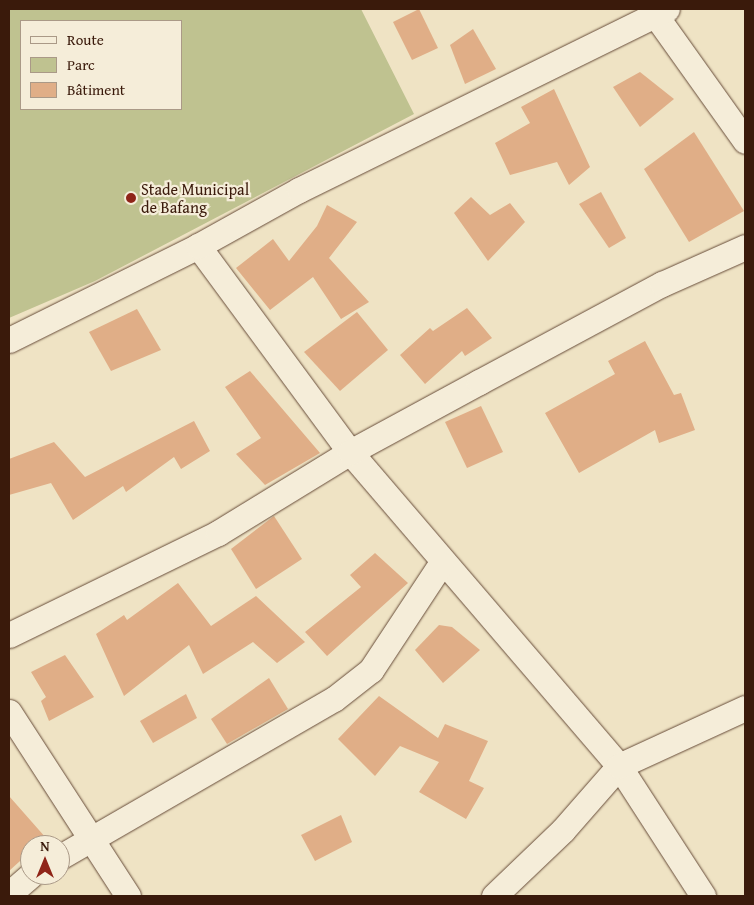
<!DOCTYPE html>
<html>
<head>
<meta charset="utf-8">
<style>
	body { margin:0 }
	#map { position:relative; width:754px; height:905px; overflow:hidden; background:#efe3c4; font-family:"Gentium Book Plus",serif }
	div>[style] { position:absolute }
	.green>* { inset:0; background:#bfc290 }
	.building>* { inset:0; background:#e0ae87 }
	.roads { filter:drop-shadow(0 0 1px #674c39) drop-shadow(0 0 1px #674c39) }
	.street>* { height:25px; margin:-12.5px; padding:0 12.5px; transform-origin:12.5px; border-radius:12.5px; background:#f5edd9 }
	.dots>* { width:14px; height:14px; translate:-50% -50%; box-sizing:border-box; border:2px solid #f5edd9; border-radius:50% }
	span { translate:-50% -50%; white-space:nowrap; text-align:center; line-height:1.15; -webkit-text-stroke:4.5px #f5edd9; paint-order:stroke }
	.poi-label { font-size:16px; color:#3a1a0b }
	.left { translate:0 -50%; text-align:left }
	.frame { position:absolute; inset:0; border:10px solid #3a1a0b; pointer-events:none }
	.legend { position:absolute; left:20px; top:20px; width:162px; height:90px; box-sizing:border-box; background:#f5edd9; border:1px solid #aa9987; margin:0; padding:6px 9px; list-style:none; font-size:15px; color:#3a1a0b }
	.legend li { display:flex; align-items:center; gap:10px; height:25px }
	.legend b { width:25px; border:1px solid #aa9987 }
	.north { position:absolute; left:20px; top:835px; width:50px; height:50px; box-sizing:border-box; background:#f5edd9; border:1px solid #aa9987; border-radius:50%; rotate:0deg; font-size:14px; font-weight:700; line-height:20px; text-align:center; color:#3a1a0b }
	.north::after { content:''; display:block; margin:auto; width:18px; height:22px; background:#8f2418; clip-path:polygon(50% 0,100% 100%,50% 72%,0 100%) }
</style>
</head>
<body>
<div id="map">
	<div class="green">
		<i style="clip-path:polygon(evenodd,9px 9px,361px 9px,414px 114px,95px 281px,9px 318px,9px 9px,21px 21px,181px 21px,181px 109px,21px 109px,21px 21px)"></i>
	</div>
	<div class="building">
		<i style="clip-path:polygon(419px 9px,438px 48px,412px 60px,393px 22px)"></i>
		<i style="clip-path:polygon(473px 29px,496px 69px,465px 84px,450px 45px)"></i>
		<i style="clip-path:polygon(640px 72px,674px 99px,640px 127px,613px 87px)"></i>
		<i style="clip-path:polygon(554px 89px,590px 167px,569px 185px,557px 162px,510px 175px,495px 143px,530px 123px,521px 107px)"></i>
		<i style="clip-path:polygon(694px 132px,744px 211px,689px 242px,644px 169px)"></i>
		<i style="clip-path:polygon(601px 192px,626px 238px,609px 248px,579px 204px)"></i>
		<i style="clip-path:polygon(471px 197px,490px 215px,510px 203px,525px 222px,488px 261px,454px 213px)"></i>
		<i style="clip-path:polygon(327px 205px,357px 222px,329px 258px,369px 302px,341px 319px,313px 277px,270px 310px,236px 268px,273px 239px,289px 261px,317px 226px)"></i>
		<i style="clip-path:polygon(467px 308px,492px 338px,465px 356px,462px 351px,425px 384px,400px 355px,430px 328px,433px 331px)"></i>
		<i style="clip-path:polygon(137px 309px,161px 350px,111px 371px,89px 332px)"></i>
		<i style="clip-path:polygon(357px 312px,388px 350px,340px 391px,304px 352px)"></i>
		<i style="clip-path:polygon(645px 341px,674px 395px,681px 393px,695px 430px,659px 443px,655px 430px,579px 473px,545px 413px,615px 374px,608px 361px)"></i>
		<i style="clip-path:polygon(250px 371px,320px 453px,265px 485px,236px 454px,261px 438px,225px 387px)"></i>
		<i style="clip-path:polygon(481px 406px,503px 452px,467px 468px,445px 422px)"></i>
		<i style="clip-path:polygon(194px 421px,210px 451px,181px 469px,174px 457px,126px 492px,123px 486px,73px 520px,51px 483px,9px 495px,9px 459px,54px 442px,85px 477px)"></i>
		<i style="clip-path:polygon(274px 516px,302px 559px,256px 589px,231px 549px)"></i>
		<i style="clip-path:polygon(375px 553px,408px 583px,327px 656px,305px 632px,361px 587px,350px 575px)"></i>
		<i style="clip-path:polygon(178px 583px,211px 626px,256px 596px,305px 642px,277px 663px,253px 642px,203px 674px,189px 645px,124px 696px,96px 634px,124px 615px,127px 620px)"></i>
		<i style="clip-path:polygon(439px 625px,452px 627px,480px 650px,443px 683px,415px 650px)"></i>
		<i style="clip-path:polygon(65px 655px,94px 697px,49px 721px,41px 701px,46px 697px,31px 672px)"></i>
		<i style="clip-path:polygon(269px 678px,288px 709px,227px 744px,211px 719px)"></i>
		<i style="clip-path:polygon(186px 694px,197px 718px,153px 743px,140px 721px)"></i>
		<i style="clip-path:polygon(379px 696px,438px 738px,445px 724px,488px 741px,469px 781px,484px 788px,466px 819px,419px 792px,439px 762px,400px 746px,375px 776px,338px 739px)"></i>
		<i style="clip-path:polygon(9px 796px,46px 838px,30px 845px,30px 852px,9px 871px)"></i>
		<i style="clip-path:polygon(341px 815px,352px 842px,315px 861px,301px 835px)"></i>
	</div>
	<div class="roads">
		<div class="street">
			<i style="left:651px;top:9px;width:162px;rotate:54.5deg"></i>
			<i style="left:198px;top:246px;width:256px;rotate:53.6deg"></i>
			<i style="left:350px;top:452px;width:413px;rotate:49.4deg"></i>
			<i style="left:619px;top:766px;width:155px;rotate:57.1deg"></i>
			<i style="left:9px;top:340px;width:211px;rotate:-26.4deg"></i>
			<i style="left:198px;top:246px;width:115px;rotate:-29deg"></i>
			<i style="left:299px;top:190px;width:410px;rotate:-26.2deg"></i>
			<i style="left:9px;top:635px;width:233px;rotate:-26deg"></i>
			<i style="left:218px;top:533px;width:155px;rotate:-31.5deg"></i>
			<i style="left:350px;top:452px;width:147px;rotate:-28.5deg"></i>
			<i style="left:479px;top:382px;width:208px;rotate:-28.2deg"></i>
			<i style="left:662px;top:284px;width:91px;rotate:-24deg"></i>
			<i style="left:9px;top:712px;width:219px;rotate:57.1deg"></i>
			<i style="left:60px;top:857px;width:316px;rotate:-30deg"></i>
			<i style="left:334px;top:699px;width:47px;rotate:-38.1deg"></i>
			<i style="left:371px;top:670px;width:127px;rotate:-56.6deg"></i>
			<i style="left:9px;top:894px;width:29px;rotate:-41deg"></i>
			<i style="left:494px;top:896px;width:95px;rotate:-43.7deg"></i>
			<i style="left:563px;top:830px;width:85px;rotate:-48.8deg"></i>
			<i style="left:619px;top:766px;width:139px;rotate:-24.7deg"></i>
		</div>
	</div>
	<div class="dots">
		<i style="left:131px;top:198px;background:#8f2418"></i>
	</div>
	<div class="poi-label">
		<span class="left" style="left:141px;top:198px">Stade Municipal<br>de Bafang</span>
	</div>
	<div class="frame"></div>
	<ul class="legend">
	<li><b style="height:6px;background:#f5edd9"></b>Route</li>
	<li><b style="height:14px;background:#bfc290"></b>Parc</li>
	<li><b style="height:14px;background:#e0ae87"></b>Bâtiment</li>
	</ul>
	<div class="north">N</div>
</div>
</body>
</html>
